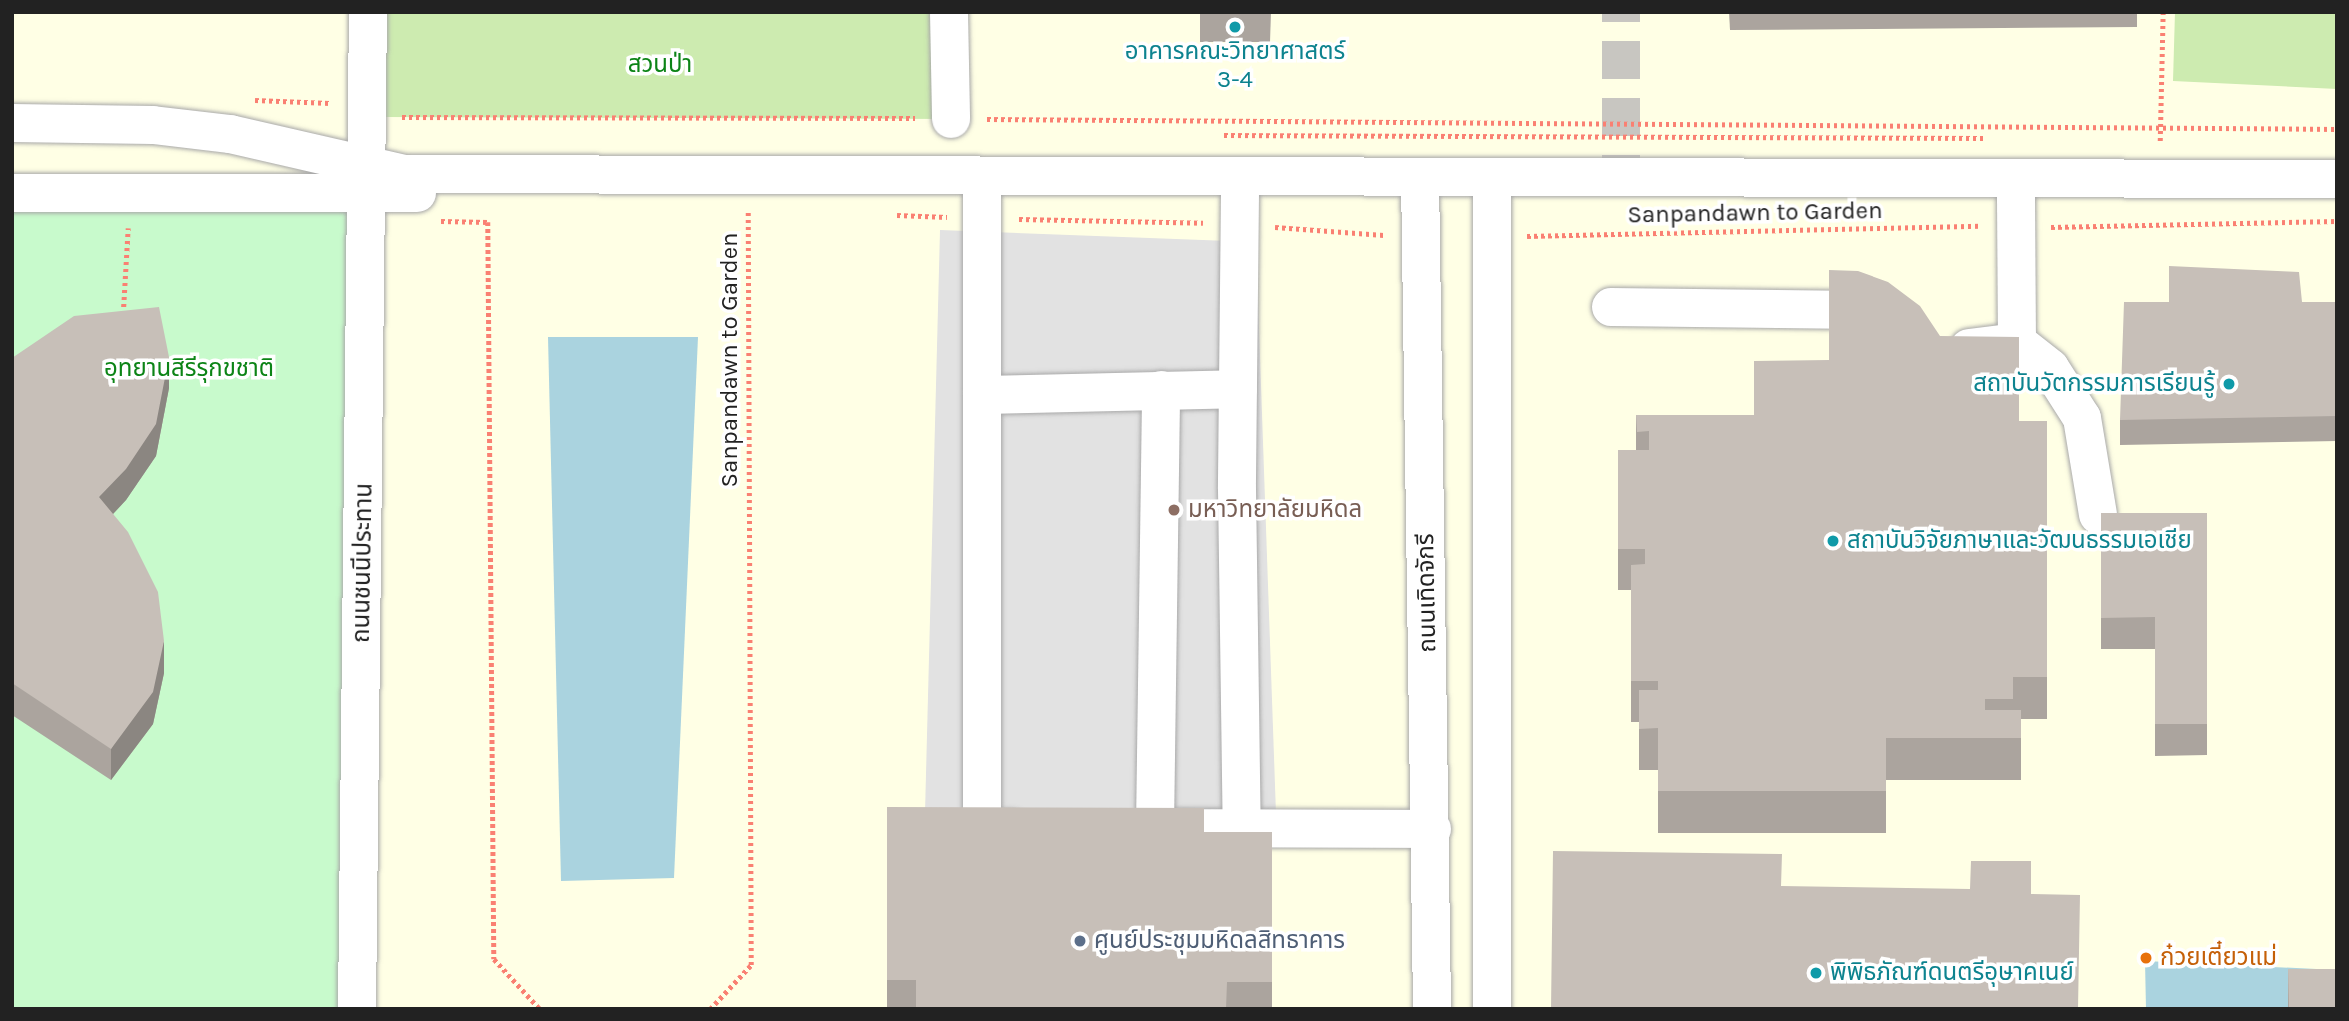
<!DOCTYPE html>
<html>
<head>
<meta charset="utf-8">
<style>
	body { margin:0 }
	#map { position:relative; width:2349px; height:1021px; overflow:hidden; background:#f2efe9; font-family:Karla,"Noto Sans Thai",sans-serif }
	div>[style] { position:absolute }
	.education>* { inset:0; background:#ffffe5 }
	.grass>* { inset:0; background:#cdebb0 }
	.park>* { inset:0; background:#c8facc }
	.parking>* { inset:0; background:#e2e2e2 }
	.water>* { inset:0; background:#aad3df }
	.minor-tunnel>* { height:38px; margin-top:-19px; transform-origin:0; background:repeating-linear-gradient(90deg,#c8c6c1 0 38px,transparent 0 57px) }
	.path>* { height:4.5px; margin-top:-2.25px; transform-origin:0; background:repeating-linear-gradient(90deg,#fa8072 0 3.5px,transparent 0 7px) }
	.roads { filter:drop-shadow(0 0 2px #a9a9a9) drop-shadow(0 0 2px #a9a9a9) }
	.minor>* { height:38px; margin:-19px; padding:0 19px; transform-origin:19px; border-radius:19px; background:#fff }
	.wall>* { inset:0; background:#aba49e }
	.shaded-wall>* { inset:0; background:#8b8681 }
	.building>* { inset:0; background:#c7bfb8 }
	.dots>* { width:19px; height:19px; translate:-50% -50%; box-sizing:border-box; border:4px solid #fff; border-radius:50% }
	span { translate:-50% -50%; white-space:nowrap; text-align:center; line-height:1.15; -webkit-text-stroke:7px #fff; paint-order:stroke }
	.culture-label { font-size:24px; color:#0d838f }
	.right { translate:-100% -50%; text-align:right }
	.left { translate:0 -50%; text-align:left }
	.park-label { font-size:24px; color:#0c8416 }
	.street-label { font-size:24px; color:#222 }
	.education-label { font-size:24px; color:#785e54 }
	.service-label { font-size:24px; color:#4e5e75 }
	.food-label { font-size:24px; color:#c56008 }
	.frame { position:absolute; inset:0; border:14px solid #222; pointer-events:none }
</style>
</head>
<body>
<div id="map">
	<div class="education">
		<i style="clip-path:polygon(12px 12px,2337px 12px,2337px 1009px,12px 1009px)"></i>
	</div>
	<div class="grass">
		<i style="clip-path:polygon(368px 12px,949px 12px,951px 119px,382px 117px)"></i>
		<i style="clip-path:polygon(2175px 12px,2337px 12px,2337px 89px,2173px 81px)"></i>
	</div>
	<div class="park">
		<i style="clip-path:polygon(12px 191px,368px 194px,359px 1009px,12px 1009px)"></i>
	</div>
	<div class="parking">
		<i style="clip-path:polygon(940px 230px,1256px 242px,1276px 814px,925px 813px)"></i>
	</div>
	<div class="water">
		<i style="clip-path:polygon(548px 337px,698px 337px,674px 878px,561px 881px)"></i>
		<i style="clip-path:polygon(2145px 961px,2337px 970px,2337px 1009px,2146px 1009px)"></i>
	</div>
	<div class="minor-tunnel">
		<i style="left:1621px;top:193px;width:181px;rotate:-90deg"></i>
	</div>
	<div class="path">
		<i style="left:255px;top:100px;width:75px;rotate:2.3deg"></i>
		<i style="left:402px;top:117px;width:513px;rotate:0.11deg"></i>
		<i style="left:987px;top:119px;width:1350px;rotate:0.42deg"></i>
		<i style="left:1224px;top:135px;width:759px;rotate:0.23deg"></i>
		<i style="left:2160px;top:141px;width:129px;rotate:-88.7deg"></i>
		<i style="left:897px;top:215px;width:50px;rotate:2.3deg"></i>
		<i style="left:1019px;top:219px;width:184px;rotate:1.2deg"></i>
		<i style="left:441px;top:221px;width:47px;rotate:1.2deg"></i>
		<i style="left:488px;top:222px;width:737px;rotate:89.53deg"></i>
		<i style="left:494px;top:959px;width:68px;rotate:47.4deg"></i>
		<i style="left:1275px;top:227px;width:109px;rotate:4.2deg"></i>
		<i style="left:2051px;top:227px;width:286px;rotate:-1.2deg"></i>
		<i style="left:1527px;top:236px;width:453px;rotate:-1.3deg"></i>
		<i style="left:123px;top:314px;width:86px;rotate:-86.7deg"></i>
		<i style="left:710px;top:1009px;width:60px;rotate:-47deg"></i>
		<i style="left:751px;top:965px;width:753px;rotate:-90.23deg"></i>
	</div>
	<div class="roads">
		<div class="minor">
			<i style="left:949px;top:12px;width:107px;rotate:88.9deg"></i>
			<i style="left:12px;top:123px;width:141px;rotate:0.8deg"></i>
			<i style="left:153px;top:125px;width:78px;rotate:6.7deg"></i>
			<i style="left:230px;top:134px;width:179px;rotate:12.9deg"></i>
			<i style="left:404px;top:174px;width:1933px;rotate:0.15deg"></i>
			<i style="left:1420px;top:177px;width:832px;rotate:89.17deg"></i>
			<i style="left:1492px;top:178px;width:831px;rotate:90deg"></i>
			<i style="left:982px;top:188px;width:641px;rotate:90deg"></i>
			<i style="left:982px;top:829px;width:29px"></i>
			<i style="left:12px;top:193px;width:405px"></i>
			<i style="left:1240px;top:193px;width:296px;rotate:90.6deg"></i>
			<i style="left:1237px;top:489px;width:339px;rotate:89.2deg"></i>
			<i style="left:1611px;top:307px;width:250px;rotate:0.7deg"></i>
			<i style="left:1861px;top:310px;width:22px;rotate:16deg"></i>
			<i style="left:2017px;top:342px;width:42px;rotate:38.2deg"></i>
			<i style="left:2050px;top:368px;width:59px;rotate:57.4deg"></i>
			<i style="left:2082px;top:418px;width:98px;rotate:80.6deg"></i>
			<i style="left:1969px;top:348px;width:48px;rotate:-7.1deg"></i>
			<i style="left:2017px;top:342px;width:145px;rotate:-90.4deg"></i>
			<i style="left:982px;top:395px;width:256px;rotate:-1.3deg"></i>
			<i style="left:1152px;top:828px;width:280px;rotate:0.2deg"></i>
			<i style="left:1155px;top:828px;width:438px;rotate:-89.2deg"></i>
			<i style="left:357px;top:1009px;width:997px;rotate:-89.37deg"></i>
		</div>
	</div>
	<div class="wall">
		<i style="clip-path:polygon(1200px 12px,1271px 12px,1270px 42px,1200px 42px)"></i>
		<i style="clip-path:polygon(1729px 12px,2137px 12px,2137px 27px,1730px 30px)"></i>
		<i style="clip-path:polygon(2169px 302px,2337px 302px,2337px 441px,2120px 445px,2120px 420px)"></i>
		<i style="clip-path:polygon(1940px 336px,2019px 421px,2047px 421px,2047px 719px,2021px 719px,2021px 780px,1886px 780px,1886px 833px,1658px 833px,1658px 770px,1639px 770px,1639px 722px,1631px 722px,1631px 590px,1618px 590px,1618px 450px,1636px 450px,1636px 415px,1754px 415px,1829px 360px)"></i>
		<i style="clip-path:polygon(12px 358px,169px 388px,156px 456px,126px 500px,113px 514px,164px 673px,153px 724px,111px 780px,12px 715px)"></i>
		<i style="clip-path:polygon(2101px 513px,2207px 513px,2207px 755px,2155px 756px,2155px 649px,2101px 649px)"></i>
		<i style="clip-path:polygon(887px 807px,1204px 832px,1272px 832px,1272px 1009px,887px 1009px)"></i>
		<i style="clip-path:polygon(2288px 969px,2337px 969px,2337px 1009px,2288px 1009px)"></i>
	</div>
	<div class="shaded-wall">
		<i style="clip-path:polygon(169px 357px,169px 388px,156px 456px,126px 500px,99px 529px,99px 497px)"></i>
		<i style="clip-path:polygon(164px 641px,164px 673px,153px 724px,111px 780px,111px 749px)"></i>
	</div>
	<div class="building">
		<i style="clip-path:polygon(2169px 266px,2299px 272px,2302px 302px,2337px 302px,2337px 416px,2120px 420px,2124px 302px,2169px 302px)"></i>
		<i style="clip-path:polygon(1829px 270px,1858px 271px,1888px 282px,1920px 306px,1940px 336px,2019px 337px,2019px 421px,2047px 421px,2047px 677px,2013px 677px,2013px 699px,1985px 699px,1985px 710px,2021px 710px,2021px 738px,1886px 738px,1886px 791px,1658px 791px,1658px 728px,1639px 729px,1639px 690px,1658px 690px,1658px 681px,1631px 681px,1631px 565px,1645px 564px,1645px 549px,1618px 549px,1618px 450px,1649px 450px,1649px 431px,1637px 432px,1636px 415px,1754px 415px,1754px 361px,1829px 360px)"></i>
		<i style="clip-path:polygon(159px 307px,169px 357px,156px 424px,126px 469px,99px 497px,128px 532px,158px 592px,164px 641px,153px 692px,111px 749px,12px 683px,12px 358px,74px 316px)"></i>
		<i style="clip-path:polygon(2101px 513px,2207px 513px,2207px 724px,2155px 724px,2155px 617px,2101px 618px)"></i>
		<i style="clip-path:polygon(887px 807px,1204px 808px,1204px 832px,1272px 832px,1272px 982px,1227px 982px,1226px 1009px,916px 1009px,916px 980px,887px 980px)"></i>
		<i style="clip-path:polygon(1553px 851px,1782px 854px,1781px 886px,1970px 889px,1971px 861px,2031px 861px,2031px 894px,2080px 895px,2078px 1009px,1551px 1009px)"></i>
		<i style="clip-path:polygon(2288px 969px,2337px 969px,2337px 1007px,2289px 1008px)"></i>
	</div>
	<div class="dots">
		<i style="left:1235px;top:27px;background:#0f9aa8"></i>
		<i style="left:2229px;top:384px;background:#0f9aa8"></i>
		<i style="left:1174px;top:510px;background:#8d6e63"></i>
		<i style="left:1833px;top:541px;background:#0f9aa8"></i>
		<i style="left:1080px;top:941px;background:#5c6f8a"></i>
		<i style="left:2146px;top:958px;background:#e8710a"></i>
		<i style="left:1816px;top:973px;background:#0f9aa8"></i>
	</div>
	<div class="culture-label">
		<span style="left:1235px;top:66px">อาคารคณะวิทยาศาสตร์<br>3-4</span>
		<span class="right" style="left:2215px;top:384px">สถาบันวัตกรรมการเรียนรู้</span>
		<span class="left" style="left:1847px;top:541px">สถาบันวิจัยภาษาและวัฒนธรรมเอเชีย</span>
		<span class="left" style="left:1830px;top:973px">พิพิธภัณฑ์ดนตรีอุษาคเนย์</span>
	</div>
	<div class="park-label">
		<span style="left:660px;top:65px">สวนป่า</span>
		<span style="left:189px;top:369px">อุทยานสิรีรุกขชาติ</span>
	</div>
	<div class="street-label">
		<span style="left:1755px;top:213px;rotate:-1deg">Sanpandawn to Garden</span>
		<span style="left:730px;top:360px;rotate:-90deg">Sanpandawn to Garden</span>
		<span style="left:363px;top:563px;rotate:-89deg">ถนนชนนีประทาน</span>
		<span style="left:1427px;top:593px;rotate:-91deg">ถนนเทิดจักรี</span>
	</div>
	<div class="education-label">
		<span class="left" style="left:1188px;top:510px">มหาวิทยาลัยมหิดล</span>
	</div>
	<div class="service-label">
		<span class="left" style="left:1094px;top:941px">ศูนย์ประชุมมหิดลสิทธาคาร</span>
	</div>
	<div class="food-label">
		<span class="left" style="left:2160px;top:958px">ก๋วยเตี๋ยวแม่</span>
	</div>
	<div class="frame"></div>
</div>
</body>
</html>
